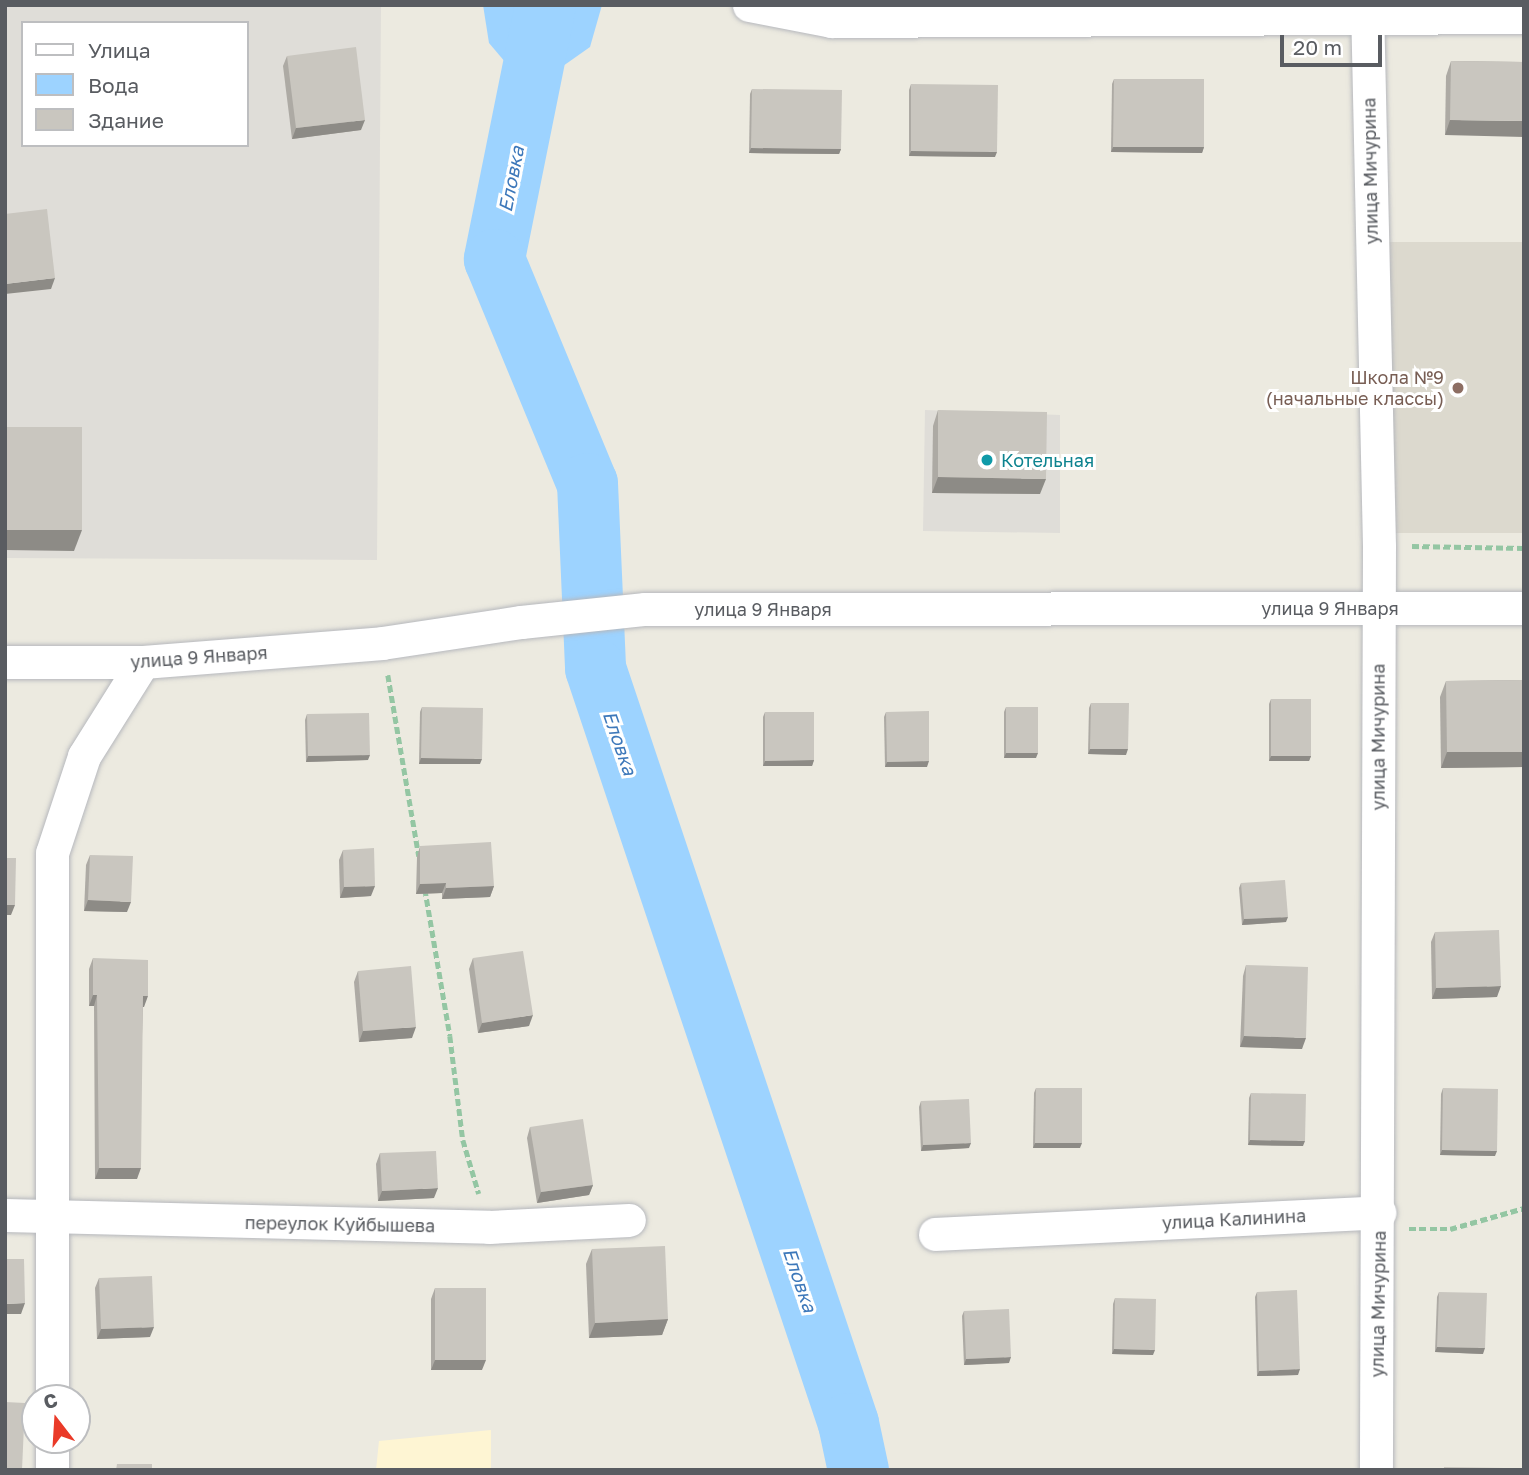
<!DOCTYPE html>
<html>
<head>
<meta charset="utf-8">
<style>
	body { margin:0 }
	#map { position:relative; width:1529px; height:1475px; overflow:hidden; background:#eceae0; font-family:"Golos Text",sans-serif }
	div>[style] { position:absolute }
	.commercial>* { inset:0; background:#fef5d3 }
	.industrial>* { inset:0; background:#dfddd8 }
	.education>* { inset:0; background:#dcd9ce }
	.water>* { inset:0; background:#9dd3ff }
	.river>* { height:61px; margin:-30.5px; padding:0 30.5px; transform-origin:30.5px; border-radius:30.5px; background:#9dd3ff }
	.path>* { height:4.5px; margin-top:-2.25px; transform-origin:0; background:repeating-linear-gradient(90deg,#94c6a3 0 7px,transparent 0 10.5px) }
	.roads { filter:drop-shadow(0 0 2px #b6b8bd) drop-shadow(0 0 2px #b6b8bd) }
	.minor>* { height:33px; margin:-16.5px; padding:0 16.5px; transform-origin:16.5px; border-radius:16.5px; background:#fff }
	.wall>* { inset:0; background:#adaaa4 }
	.shaded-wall>* { inset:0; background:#8d8b86 }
	.building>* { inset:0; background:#c9c6bf }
	.dots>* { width:19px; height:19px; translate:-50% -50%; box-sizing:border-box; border:4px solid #fff; border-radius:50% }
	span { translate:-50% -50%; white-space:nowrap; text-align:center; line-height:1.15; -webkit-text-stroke:6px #fff; paint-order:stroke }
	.street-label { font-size:18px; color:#595c61 }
	.education-label { font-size:18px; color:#785e54 }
	.right { translate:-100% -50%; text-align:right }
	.culture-label { font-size:18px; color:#0d838f }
	.left { translate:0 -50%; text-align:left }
	.water-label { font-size:19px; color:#3d78ba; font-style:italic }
	.frame { position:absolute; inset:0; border:7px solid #595c61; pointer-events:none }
	.legend { position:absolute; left:21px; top:21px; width:228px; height:126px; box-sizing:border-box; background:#fff; border:2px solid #bdbec0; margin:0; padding:9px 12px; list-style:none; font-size:21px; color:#595c61 }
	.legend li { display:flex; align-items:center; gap:14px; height:35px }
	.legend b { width:35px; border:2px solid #bdbec0 }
	.north { position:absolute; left:21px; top:1384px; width:70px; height:70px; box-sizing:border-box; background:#fff; border:2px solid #bdbec0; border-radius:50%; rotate:343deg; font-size:19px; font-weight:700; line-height:28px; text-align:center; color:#595c61 }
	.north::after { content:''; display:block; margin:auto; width:24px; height:32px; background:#ea3a28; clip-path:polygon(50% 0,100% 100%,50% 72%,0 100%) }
	.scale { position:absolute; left:1280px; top:35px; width:102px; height:32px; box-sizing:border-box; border:4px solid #595c61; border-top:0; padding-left:9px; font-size:21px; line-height:24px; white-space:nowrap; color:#595c61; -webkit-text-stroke:5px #fff; paint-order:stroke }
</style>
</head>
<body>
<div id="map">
	<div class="commercial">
		<i style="clip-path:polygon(491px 1430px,491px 1470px,376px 1470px,379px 1441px)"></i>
	</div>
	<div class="industrial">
		<i style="clip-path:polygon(evenodd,5px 5px,381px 5px,377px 560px,5px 558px,5px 5px,23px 23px,247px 23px,247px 145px,23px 145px,23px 23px)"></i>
		<i style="clip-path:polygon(925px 410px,1060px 415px,1060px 533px,923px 531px)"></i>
	</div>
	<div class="education">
		<i style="clip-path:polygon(1388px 242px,1524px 242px,1524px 533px,1396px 533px)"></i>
	</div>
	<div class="water">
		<i style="clip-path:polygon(483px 5px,602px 5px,590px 47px,529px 90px,489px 43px)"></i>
	</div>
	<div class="river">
		<i style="left:545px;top:5px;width:259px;rotate:101.4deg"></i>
		<i style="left:494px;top:259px;width:243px;rotate:67.5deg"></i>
		<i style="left:587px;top:483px;width:185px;rotate:87.5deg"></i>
		<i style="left:595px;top:668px;width:796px;rotate:71.47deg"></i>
		<i style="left:848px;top:1423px;width:48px;rotate:78deg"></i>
	</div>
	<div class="path">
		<i style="left:1412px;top:546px;width:112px;rotate:1deg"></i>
		<i style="left:388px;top:675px;width:184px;rotate:80.3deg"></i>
		<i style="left:425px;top:889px;width:149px;rotate:80.3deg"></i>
		<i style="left:450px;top:1036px;width:105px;rotate:82.9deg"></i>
		<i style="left:463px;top:1140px;width:56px;rotate:73.5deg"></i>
		<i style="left:1409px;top:1229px;width:41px"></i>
		<i style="left:1450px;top:1229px;width:77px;rotate:-15.8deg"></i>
	</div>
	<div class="roads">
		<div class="minor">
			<i style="left:749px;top:5px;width:84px;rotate:11deg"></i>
			<i style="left:831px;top:21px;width:693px;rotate:-0.33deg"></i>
			<i style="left:1367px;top:5px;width:541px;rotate:88.73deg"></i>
			<i style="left:1379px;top:546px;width:924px;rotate:90.19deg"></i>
			<i style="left:5px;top:662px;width:138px"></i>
			<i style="left:143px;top:662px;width:240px;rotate:-4.5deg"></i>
			<i style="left:382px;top:643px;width:141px;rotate:-8.6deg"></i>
			<i style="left:521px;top:622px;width:125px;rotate:-6deg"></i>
			<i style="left:645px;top:609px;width:879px;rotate:-0.07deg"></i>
			<i style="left:5px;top:1215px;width:484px;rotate:1.4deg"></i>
			<i style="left:489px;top:1227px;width:140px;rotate:-2.9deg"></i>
			<i style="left:935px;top:1234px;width:445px;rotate:-2.8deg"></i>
			<i style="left:52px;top:1398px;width:545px;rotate:-90deg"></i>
			<i style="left:52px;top:853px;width:102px;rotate:-71.7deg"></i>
			<i style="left:84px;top:756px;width:111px;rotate:-57.9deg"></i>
			<i style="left:52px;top:1440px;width:30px;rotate:90deg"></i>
		</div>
	</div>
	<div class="wall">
		<i style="clip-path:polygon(287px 56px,361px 130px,292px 139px,283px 66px)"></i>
		<i style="clip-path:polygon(1451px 61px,1524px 62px,1445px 135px,1446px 76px)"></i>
		<i style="clip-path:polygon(1114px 79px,1204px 147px,1202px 153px,1111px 152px,1112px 84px)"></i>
		<i style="clip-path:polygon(911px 84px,995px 157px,909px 156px,909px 90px)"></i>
		<i style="clip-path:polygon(752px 89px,841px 149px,839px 154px,749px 153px,750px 94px)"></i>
		<i style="clip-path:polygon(938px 410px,1040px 494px,932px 493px,933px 426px)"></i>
		<i style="clip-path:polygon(1524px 680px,1524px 767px,1441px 768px,1440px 697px,1446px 681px)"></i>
		<i style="clip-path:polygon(1271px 699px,1311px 756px,1309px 761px,1269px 761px,1269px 704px)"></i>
		<i style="clip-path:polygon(1091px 703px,1126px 755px,1088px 754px,1089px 708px)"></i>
		<i style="clip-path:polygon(422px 707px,480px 764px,419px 764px,420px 712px)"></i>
		<i style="clip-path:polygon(1006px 707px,1036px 758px,1004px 758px,1004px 712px)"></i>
		<i style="clip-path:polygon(765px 712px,814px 760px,812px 766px,763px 766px,763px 717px)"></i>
		<i style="clip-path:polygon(886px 712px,927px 767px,885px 767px,884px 717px)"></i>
		<i style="clip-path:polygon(307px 714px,368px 760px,306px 762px,305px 720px)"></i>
		<i style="clip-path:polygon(420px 846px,494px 886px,490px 897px,442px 899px,442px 893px,416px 894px,417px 857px)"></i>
		<i style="clip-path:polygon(343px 850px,371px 896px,340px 898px,339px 860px)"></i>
		<i style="clip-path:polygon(90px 855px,127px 912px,84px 911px,86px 865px)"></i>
		<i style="clip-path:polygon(1241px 883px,1286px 922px,1242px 925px,1239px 888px)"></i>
		<i style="clip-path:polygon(1435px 932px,1497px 997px,1432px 999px,1431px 942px)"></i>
		<i style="clip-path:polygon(93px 958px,144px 1007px,143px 1007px,137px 1179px,95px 1179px,94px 1006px,89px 1006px,89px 969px)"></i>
		<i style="clip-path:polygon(473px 958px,529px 1026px,478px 1033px,469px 969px)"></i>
		<i style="clip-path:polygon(1246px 965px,1302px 1049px,1240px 1047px,1243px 976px)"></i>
		<i style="clip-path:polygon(358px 971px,412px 1038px,359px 1042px,354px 982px)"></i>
		<i style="clip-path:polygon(1036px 1088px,1080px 1148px,1033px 1148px,1034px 1093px)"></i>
		<i style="clip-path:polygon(1443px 1088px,1495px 1156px,1440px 1155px,1441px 1094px)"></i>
		<i style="clip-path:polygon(1251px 1093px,1303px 1146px,1248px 1145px,1249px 1098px)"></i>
		<i style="clip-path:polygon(921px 1101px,969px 1148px,921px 1151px,919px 1107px)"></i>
		<i style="clip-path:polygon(530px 1127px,593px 1185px,589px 1195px,537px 1203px,527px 1138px)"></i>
		<i style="clip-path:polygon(380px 1153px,434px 1198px,378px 1201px,376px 1164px)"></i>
		<i style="clip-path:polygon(592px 1249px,668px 1319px,662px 1335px,589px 1338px,586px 1264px)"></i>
		<i style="clip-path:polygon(99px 1278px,150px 1337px,97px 1339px,95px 1288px)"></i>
		<i style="clip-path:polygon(435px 1288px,482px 1370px,431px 1370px,431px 1299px)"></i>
		<i style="clip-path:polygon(1257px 1292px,1298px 1375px,1257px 1376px,1255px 1297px)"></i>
		<i style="clip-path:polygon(1439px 1292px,1483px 1354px,1435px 1352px,1437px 1297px)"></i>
		<i style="clip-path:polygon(1115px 1298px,1153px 1355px,1112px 1354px,1113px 1304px)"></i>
		<i style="clip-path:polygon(964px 1311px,1009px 1363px,964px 1365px,962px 1316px)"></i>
	</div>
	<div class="shaded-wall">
		<i style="clip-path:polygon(365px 120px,361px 130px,292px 139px,296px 128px)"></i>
		<i style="clip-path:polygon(1450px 120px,1524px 121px,1524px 137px,1445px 135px)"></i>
		<i style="clip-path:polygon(1113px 147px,1204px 147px,1202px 153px,1111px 152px)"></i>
		<i style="clip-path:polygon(751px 148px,841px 149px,839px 154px,749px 153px)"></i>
		<i style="clip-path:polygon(911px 151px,997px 152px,995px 157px,909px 156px)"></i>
		<i style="clip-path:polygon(55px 278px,51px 289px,5px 294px,5px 284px)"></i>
		<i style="clip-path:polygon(938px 477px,1046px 479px,1040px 494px,932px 493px)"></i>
		<i style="clip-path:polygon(5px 530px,82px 530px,74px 551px,5px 550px)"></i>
		<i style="clip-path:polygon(1090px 749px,1128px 749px,1126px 755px,1088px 754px)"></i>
		<i style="clip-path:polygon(1447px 752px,1524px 752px,1524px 767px,1441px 768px)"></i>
		<i style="clip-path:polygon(1006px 753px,1038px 753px,1036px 758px,1004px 758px)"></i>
		<i style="clip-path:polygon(370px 755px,368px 760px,306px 762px,308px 756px)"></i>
		<i style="clip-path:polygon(1271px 756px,1311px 756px,1309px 761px,1269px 761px)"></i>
		<i style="clip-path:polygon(421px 758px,482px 759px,480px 764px,419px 764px)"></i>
		<i style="clip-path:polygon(814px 760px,812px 766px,763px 766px,765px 761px)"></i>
		<i style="clip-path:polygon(929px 761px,927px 767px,885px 767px,887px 762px)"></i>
		<i style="clip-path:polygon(446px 883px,442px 893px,416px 894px,420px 884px)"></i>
		<i style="clip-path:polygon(375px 886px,371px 896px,340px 898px,344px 887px)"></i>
		<i style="clip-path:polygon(494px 886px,490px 897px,442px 899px,446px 888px)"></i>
		<i style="clip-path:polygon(88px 900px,131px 902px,127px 912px,84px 911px)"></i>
		<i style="clip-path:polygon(5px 905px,15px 905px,11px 915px,5px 915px)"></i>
		<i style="clip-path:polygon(1288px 917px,1286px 922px,1242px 925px,1244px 919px)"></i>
		<i style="clip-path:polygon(1501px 986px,1497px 997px,1432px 999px,1436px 988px)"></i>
		<i style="clip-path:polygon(93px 995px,97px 995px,94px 1006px,89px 1006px)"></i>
		<i style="clip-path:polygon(143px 996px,148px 996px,144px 1007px,139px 1007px)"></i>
		<i style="clip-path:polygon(533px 1015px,529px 1026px,478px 1033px,482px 1023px)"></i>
		<i style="clip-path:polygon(416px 1027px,412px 1038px,359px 1042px,363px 1031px)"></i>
		<i style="clip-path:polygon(1244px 1036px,1306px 1038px,1302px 1049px,1240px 1047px)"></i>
		<i style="clip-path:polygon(1250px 1140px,1305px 1141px,1303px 1146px,1248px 1145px)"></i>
		<i style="clip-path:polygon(971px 1143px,969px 1148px,921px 1151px,923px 1145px)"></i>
		<i style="clip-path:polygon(1035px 1143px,1082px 1143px,1080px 1148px,1033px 1148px)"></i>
		<i style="clip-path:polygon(1442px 1150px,1497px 1151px,1495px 1156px,1440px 1155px)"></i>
		<i style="clip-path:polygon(99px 1168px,141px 1168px,137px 1179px,95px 1179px)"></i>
		<i style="clip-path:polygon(593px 1185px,589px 1195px,537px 1203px,541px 1192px)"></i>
		<i style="clip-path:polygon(438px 1188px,434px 1198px,378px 1201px,382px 1191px)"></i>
		<i style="clip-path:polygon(25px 1303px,21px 1314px,5px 1314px,5px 1304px)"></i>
		<i style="clip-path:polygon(668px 1319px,662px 1335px,589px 1338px,595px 1323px)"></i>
		<i style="clip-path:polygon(154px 1327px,150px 1337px,97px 1339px,101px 1329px)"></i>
		<i style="clip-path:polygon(1437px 1347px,1485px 1348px,1483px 1354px,1435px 1352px)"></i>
		<i style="clip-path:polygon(1114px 1349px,1155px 1350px,1153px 1355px,1112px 1354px)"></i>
		<i style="clip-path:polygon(1011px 1357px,1009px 1363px,964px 1365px,966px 1359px)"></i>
		<i style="clip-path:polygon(435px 1360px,486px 1360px,482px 1370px,431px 1370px)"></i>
		<i style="clip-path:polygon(1300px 1369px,1298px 1375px,1257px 1376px,1259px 1371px)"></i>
	</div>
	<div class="building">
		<i style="clip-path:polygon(356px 47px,365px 120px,296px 128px,287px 56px)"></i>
		<i style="clip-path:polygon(1451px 61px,1524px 62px,1524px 121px,1450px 120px)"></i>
		<i style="clip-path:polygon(1114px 79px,1204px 79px,1204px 147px,1113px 147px)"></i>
		<i style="clip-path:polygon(911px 84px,998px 85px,997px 152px,911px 151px)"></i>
		<i style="clip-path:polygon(752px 89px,842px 90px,841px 149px,751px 148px)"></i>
		<i style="clip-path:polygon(47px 209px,55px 278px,5px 284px,5px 214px)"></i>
		<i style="clip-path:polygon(938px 410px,1047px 412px,1046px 479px,938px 477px)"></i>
		<i style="clip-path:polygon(5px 427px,82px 427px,82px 530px,5px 530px)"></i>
		<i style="clip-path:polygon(1524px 680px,1524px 752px,1447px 752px,1446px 681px)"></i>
		<i style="clip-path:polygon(1271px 699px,1311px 699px,1311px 756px,1271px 756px)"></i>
		<i style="clip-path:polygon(1091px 703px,1129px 703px,1128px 749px,1090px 749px)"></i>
		<i style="clip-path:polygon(422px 707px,483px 708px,482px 759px,421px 758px)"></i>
		<i style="clip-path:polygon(1006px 707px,1038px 707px,1038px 753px,1006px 753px)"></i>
		<i style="clip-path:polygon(929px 711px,929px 761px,887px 762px,886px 712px)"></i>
		<i style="clip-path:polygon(765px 712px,814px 712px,814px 760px,765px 761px)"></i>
		<i style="clip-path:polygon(369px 713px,370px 755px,308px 756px,307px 714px)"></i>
		<i style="clip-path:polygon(491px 842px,494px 886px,446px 888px,446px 883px,420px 884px,420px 846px)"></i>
		<i style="clip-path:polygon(374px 848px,375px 886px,344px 887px,343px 850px)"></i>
		<i style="clip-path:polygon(90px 855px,133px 856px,131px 902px,88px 900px)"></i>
		<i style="clip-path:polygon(5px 858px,16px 858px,15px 905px,5px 905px)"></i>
		<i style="clip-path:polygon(1285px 880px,1288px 917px,1244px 919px,1241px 883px)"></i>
		<i style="clip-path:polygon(1499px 930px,1501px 986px,1436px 988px,1435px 932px)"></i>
		<i style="clip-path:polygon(523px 951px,533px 1015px,482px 1023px,473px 958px)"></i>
		<i style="clip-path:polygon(93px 958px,148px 960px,148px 996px,143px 996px,141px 1168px,99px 1168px,97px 995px,93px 995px)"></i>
		<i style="clip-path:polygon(1246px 965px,1308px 967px,1306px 1038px,1244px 1036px)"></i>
		<i style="clip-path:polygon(411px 966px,416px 1027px,363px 1031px,358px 971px)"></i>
		<i style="clip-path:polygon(1036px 1088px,1082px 1088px,1082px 1143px,1035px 1143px)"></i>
		<i style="clip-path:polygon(1443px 1088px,1498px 1089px,1497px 1151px,1442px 1150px)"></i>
		<i style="clip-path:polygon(1251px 1093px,1306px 1094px,1305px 1141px,1250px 1140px)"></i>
		<i style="clip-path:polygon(969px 1099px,971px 1143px,923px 1145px,921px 1101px)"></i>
		<i style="clip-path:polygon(583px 1119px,593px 1185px,541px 1192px,530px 1127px)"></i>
		<i style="clip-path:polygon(436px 1151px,438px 1188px,382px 1191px,380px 1153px)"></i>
		<i style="clip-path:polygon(665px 1246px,668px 1319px,595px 1323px,592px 1249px)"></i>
		<i style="clip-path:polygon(5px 1259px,24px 1259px,25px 1303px,5px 1304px)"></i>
		<i style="clip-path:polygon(152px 1276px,154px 1327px,101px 1329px,99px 1278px)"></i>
		<i style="clip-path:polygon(435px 1288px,486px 1288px,486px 1360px,435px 1360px)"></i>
		<i style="clip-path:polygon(1297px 1290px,1300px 1369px,1259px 1371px,1257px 1292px)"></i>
		<i style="clip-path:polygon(1439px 1292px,1487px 1293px,1485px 1348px,1437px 1347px)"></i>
		<i style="clip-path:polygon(1115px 1298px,1156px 1299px,1155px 1350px,1114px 1349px)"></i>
		<i style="clip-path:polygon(1009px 1309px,1011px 1357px,966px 1359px,964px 1311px)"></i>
		<i style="clip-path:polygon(5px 1402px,25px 1403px,22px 1470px,5px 1470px)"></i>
		<i style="clip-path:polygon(117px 1464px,152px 1464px,152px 1470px,116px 1470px)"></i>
		<i style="clip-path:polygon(1444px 1467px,1504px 1468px,1504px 1470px,1444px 1470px)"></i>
	</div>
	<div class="dots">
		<i style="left:1458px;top:388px;background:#8d6e63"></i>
		<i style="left:987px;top:460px;background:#0f9aa8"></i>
	</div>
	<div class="street-label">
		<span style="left:1370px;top:171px;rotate:-91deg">улица Мичурина</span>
		<span style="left:1330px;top:608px">улица 9 Января</span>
		<span style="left:763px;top:609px">улица 9 Января</span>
		<span style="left:199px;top:657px;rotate:-4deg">улица 9 Января</span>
		<span style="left:1378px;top:737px;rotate:-90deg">улица Мичурина</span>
		<span style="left:1234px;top:1219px;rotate:-3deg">улица Калинина</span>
		<span style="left:340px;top:1224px;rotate:1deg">переулок Куйбышева</span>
		<span style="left:1378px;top:1304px;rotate:-89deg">улица Мичурина</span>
	</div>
	<div class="education-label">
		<span class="right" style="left:1444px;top:388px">Школа №9<br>(начальные классы)</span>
	</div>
	<div class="culture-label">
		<span class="left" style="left:1001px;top:460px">Котельная</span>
	</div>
	<div class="water-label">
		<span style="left:511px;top:179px;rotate:-79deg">Еловка</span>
		<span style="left:620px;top:743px;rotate:71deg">Еловка</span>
		<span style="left:800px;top:1280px;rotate:71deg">Еловка</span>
	</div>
	<div class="frame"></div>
	<ul class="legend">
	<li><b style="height:9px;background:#fff"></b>Улица</li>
	<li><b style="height:19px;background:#9dd3ff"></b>Вода</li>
	<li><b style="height:19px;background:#c9c6bf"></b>Здание</li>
	</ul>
	<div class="north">С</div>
	<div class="scale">20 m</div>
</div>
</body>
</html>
